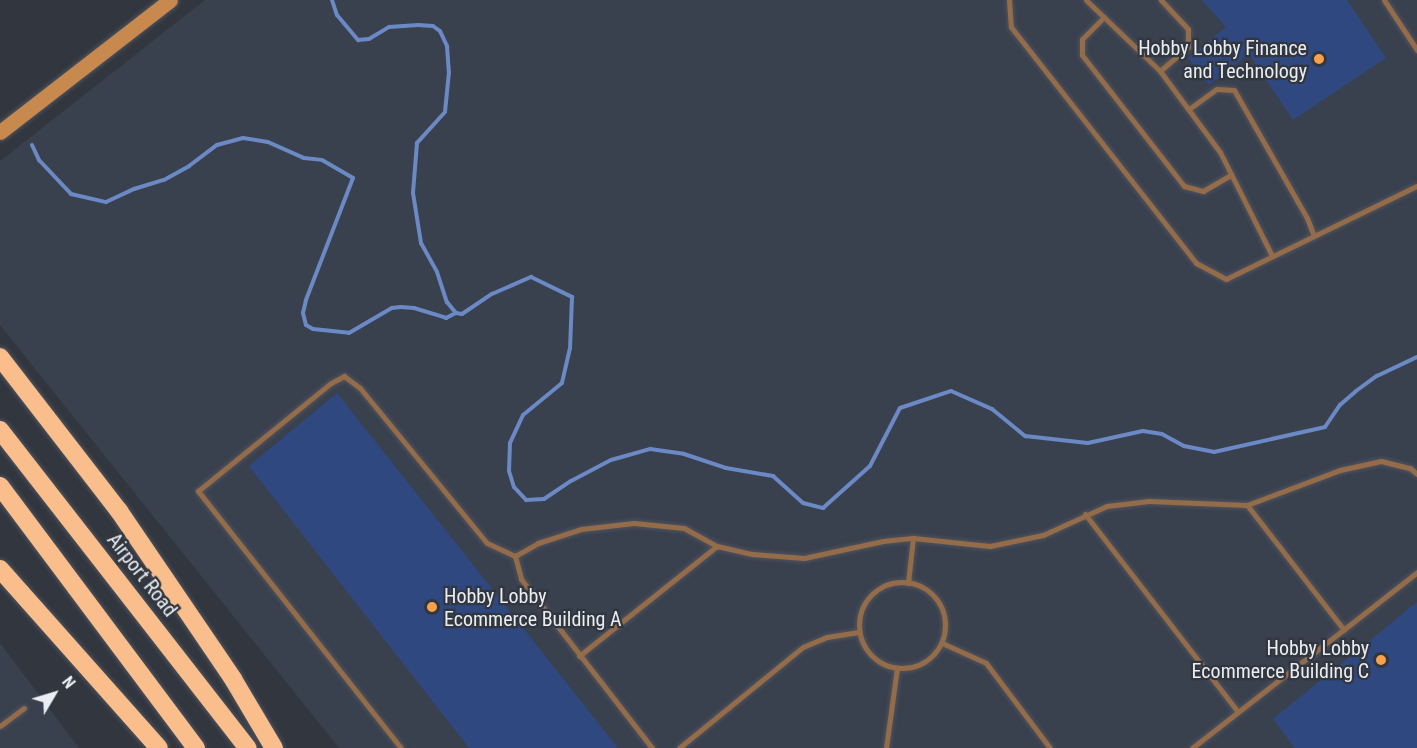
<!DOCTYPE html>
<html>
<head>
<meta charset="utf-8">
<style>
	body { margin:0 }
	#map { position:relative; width:1417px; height:748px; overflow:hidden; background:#32363f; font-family:"Roboto Condensed",sans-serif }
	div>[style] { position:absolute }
	.built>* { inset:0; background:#39404e }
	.stream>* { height:4px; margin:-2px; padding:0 2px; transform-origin:2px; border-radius:2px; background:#6b89c5 }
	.building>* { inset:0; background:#2f4980 }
	.roads { filter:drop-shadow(0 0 2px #4f535c) drop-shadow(0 0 2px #4f535c) }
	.service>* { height:5px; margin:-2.5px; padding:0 2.5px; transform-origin:2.5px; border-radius:2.5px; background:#946c49 }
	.service>.ring { margin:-2.5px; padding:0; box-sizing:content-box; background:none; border:5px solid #946c49; border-radius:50% }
	.secondary>* { height:15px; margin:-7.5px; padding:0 7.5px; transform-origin:7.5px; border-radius:7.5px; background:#c7894e }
	.motorway>* { height:18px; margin:-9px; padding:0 9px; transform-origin:9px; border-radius:9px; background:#f9be8b }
	.dots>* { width:16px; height:16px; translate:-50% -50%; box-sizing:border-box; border:3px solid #32363f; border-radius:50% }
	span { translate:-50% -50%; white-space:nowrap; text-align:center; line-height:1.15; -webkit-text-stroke:4.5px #32363f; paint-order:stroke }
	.poi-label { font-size:20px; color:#eaedf3 }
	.right { translate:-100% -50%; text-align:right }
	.left { translate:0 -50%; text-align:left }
	.street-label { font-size:20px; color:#eaedf3 }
	.north { position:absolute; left:24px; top:664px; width:60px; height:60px; -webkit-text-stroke:4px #32363f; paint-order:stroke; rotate:52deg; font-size:16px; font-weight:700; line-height:24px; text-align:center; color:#eaedf3 }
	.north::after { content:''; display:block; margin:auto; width:21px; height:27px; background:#eaedf3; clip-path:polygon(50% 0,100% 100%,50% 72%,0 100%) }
</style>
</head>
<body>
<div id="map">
	<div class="built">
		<i style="clip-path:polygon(205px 0,1417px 0,1417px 748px,339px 748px,0 325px,0 161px)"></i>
		<i style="clip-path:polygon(0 643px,79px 748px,0 748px)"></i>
	</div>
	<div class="stream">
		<i style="left:332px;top:0;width:16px;rotate:72deg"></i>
		<i style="left:337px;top:15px;width:33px;rotate:50deg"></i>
		<i style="left:358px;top:40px;width:11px;rotate:-5deg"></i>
		<i style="left:369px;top:39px;width:23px;rotate:-31deg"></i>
		<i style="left:389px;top:27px;width:29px;rotate:-4deg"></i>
		<i style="left:418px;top:25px;width:15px;rotate:4deg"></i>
		<i style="left:433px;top:26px;width:9px;rotate:36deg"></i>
		<i style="left:440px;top:31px;width:17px;rotate:65deg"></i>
		<i style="left:447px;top:46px;width:26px;rotate:86deg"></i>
		<i style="left:449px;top:72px;width:40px;rotate:95.7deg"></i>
		<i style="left:445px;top:112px;width:42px;rotate:132.1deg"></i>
		<i style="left:417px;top:143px;width:50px;rotate:94.6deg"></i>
		<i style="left:413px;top:193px;width:51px;rotate:80.9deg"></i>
		<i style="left:421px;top:243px;width:33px;rotate:61deg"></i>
		<i style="left:437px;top:272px;width:32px;rotate:72deg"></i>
		<i style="left:447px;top:302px;width:14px;rotate:51deg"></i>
		<i style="left:32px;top:145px;width:17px;rotate:65deg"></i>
		<i style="left:39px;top:160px;width:47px;rotate:46.7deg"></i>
		<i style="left:71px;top:194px;width:36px;rotate:13deg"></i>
		<i style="left:106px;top:202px;width:31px;rotate:-25deg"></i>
		<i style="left:134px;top:189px;width:31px;rotate:-17deg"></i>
		<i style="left:164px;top:180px;width:29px;rotate:-29deg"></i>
		<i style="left:189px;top:166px;width:35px;rotate:-37deg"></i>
		<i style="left:217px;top:145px;width:27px;rotate:-15deg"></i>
		<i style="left:243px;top:138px;width:25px;rotate:9deg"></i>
		<i style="left:268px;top:142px;width:39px;rotate:24deg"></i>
		<i style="left:304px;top:158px;width:18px;rotate:6deg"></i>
		<i style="left:322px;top:160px;width:36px;rotate:30deg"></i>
		<i style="left:353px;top:178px;width:131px;rotate:111.1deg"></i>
		<i style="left:306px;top:300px;width:13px;rotate:103deg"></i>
		<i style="left:303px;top:313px;width:12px;rotate:76deg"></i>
		<i style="left:306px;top:325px;width:8px;rotate:30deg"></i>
		<i style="left:313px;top:329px;width:36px;rotate:6deg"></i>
		<i style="left:349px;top:333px;width:50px;rotate:-30.2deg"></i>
		<i style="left:392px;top:308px;width:9px;rotate:-6deg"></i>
		<i style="left:401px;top:307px;width:13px;rotate:4deg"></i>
		<i style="left:414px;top:308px;width:34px;rotate:17deg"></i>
		<i style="left:446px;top:318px;width:11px;rotate:-27deg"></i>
		<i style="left:456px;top:313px;width:6px;rotate:9deg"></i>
		<i style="left:462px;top:314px;width:36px;rotate:-34deg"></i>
		<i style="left:492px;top:294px;width:43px;rotate:-23.6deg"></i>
		<i style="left:531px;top:277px;width:46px;rotate:26deg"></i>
		<i style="left:572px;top:297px;width:51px;rotate:92.2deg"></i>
		<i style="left:570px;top:348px;width:36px;rotate:103deg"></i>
		<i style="left:562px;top:383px;width:50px;rotate:140.6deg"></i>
		<i style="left:523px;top:415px;width:31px;rotate:115deg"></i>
		<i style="left:510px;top:443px;width:28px;rotate:92deg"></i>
		<i style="left:509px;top:471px;width:17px;rotate:73deg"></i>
		<i style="left:514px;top:487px;width:18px;rotate:47deg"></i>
		<i style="left:526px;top:500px;width:18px;rotate:-3deg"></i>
		<i style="left:544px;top:499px;width:32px;rotate:-34deg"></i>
		<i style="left:571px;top:481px;width:45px;rotate:-27.7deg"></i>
		<i style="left:611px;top:460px;width:41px;rotate:-15.8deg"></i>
		<i style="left:650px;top:449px;width:34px;rotate:8deg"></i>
		<i style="left:684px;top:454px;width:44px;rotate:18.4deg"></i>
		<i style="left:726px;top:468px;width:48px;rotate:9.7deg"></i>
		<i style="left:773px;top:476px;width:40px;rotate:42deg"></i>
		<i style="left:803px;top:503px;width:21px;rotate:14deg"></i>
		<i style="left:823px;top:508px;width:63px;rotate:-41.8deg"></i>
		<i style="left:870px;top:466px;width:65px;rotate:-62.7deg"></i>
		<i style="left:900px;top:408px;width:54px;rotate:-18.4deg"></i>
		<i style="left:951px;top:391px;width:45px;rotate:23.7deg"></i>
		<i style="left:992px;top:409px;width:43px;rotate:39.3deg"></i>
		<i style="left:1025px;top:436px;width:63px;rotate:6.3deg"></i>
		<i style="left:1088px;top:443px;width:56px;rotate:-12.3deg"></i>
		<i style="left:1143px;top:431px;width:19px;rotate:9deg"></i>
		<i style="left:1162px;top:434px;width:25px;rotate:29deg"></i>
		<i style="left:1184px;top:446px;width:31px;rotate:11deg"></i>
		<i style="left:1214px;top:452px;width:114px;rotate:-12.7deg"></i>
		<i style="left:1325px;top:427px;width:27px;rotate:-56deg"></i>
		<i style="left:1340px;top:405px;width:21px;rotate:-41deg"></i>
		<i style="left:1356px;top:391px;width:26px;rotate:-36deg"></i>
		<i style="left:1377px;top:376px;width:44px;rotate:-25.4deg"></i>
	</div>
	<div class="building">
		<i style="clip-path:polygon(1202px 0,1347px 0,1386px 58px,1293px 120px,1249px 54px,1209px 85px,1188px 58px,1226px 27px)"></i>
		<i style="clip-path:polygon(337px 393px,618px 748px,469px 748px,249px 466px)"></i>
		<i style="clip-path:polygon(1417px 602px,1417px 748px,1295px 748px,1273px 719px)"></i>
	</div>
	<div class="roads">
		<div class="service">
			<i style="left:1009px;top:0;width:27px;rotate:86deg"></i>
			<i style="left:1011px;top:27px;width:300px;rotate:51.9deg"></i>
			<i style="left:1196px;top:263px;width:34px;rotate:28deg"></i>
			<i style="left:1226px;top:279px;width:212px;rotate:-26deg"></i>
			<i style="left:1086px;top:0;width:103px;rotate:43.8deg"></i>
			<i style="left:1160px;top:71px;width:37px;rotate:-41deg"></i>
			<i style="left:1188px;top:47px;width:18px;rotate:-90deg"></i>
			<i style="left:1188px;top:29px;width:40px;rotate:-133deg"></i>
			<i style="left:1384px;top:0;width:60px;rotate:56.6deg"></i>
			<i style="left:1104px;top:17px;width:31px;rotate:135deg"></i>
			<i style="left:1082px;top:39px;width:16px;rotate:90deg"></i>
			<i style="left:1082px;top:55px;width:166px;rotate:52.1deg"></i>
			<i style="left:1184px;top:186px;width:20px;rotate:15deg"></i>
			<i style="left:1203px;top:191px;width:32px;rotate:-30deg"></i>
			<i style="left:1160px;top:71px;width:101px;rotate:53.5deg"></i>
			<i style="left:1220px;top:152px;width:116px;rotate:63.4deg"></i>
			<i style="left:1189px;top:109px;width:34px;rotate:-36deg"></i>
			<i style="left:1217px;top:89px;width:17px;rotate:3deg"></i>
			<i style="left:1234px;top:90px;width:147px;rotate:60.3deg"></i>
			<i style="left:1307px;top:218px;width:19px;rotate:69deg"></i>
			<i style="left:1247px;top:505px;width:158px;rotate:52.2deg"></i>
			<i style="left:1085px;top:514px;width:250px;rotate:52.3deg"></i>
			<i style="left:515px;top:556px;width:24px;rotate:75deg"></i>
			<i style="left:521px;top:579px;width:214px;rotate:52.2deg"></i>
			<i class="ring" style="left:859px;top:582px;width:81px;height:81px"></i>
			<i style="left:908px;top:583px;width:45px;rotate:-83.7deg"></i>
			<i style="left:942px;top:643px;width:48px;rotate:24.4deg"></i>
			<i style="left:986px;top:663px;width:106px;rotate:53deg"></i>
			<i style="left:579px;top:656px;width:176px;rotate:-38.6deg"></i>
			<i style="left:0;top:726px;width:30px;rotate:-37deg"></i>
			<i style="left:401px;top:748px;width:328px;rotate:-128.3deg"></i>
			<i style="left:198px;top:491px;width:171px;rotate:-39.1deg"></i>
			<i style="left:331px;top:383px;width:15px;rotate:-28deg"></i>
			<i style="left:344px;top:376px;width:20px;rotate:37deg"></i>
			<i style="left:360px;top:388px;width:200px;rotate:50.7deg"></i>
			<i style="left:487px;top:543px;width:31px;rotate:25deg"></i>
			<i style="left:515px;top:556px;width:26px;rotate:-29deg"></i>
			<i style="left:538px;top:543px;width:45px;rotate:-18deg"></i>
			<i style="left:581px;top:529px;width:53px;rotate:-6.5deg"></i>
			<i style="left:634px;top:523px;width:50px;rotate:5.7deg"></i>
			<i style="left:684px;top:528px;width:38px;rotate:29deg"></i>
			<i style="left:717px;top:546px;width:36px;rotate:13deg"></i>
			<i style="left:752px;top:554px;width:52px;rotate:4.4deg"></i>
			<i style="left:804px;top:558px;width:81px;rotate:-12.1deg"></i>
			<i style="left:883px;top:541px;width:30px;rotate:-6deg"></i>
			<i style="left:913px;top:538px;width:77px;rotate:5.9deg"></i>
			<i style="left:990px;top:546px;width:54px;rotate:-11.7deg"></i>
			<i style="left:1043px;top:535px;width:70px;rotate:-24.4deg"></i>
			<i style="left:1107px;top:506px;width:42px;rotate:-6.8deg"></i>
			<i style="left:1149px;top:501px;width:98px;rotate:2.3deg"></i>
			<i style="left:1247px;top:505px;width:99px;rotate:-20.6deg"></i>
			<i style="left:1340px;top:470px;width:42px;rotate:-12.4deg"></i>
			<i style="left:1381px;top:461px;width:30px;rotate:14deg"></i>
			<i style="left:1410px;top:468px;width:9px;rotate:41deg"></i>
			<i style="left:679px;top:748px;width:160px;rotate:-39.2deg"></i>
			<i style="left:803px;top:647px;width:26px;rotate:-23deg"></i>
			<i style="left:827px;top:637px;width:32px;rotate:-9deg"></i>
			<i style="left:886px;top:748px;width:81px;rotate:-82.2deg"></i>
			<i style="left:1192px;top:748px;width:286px;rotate:-38deg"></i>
		</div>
		<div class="secondary">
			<i style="left:0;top:132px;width:215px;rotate:-37.8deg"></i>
		</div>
		<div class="motorway">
			<i style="left:0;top:357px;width:195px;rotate:52.3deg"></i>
			<i style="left:119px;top:511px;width:203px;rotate:55.8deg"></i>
			<i style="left:233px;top:679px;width:80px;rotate:59.3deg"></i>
			<i style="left:0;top:430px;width:403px;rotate:52.1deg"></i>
			<i style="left:0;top:486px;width:327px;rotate:53.2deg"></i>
			<i style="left:0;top:569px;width:239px;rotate:48.4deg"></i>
		</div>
	</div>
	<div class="dots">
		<i style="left:1319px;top:59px;background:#f8a14a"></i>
		<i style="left:432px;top:607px;background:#f8a14a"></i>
		<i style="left:1381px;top:660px;background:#f8a14a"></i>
	</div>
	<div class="poi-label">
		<span class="right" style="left:1307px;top:60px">Hobby Lobby Finance<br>and Technology</span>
		<span class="left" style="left:444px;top:608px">Hobby Lobby<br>Ecommerce Building A</span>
		<span class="right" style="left:1369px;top:660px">Hobby Lobby<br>Ecommerce Building C</span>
	</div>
	<div class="street-label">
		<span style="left:142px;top:575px;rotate:52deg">Airport Road</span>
	</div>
	<div class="north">N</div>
</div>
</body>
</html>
